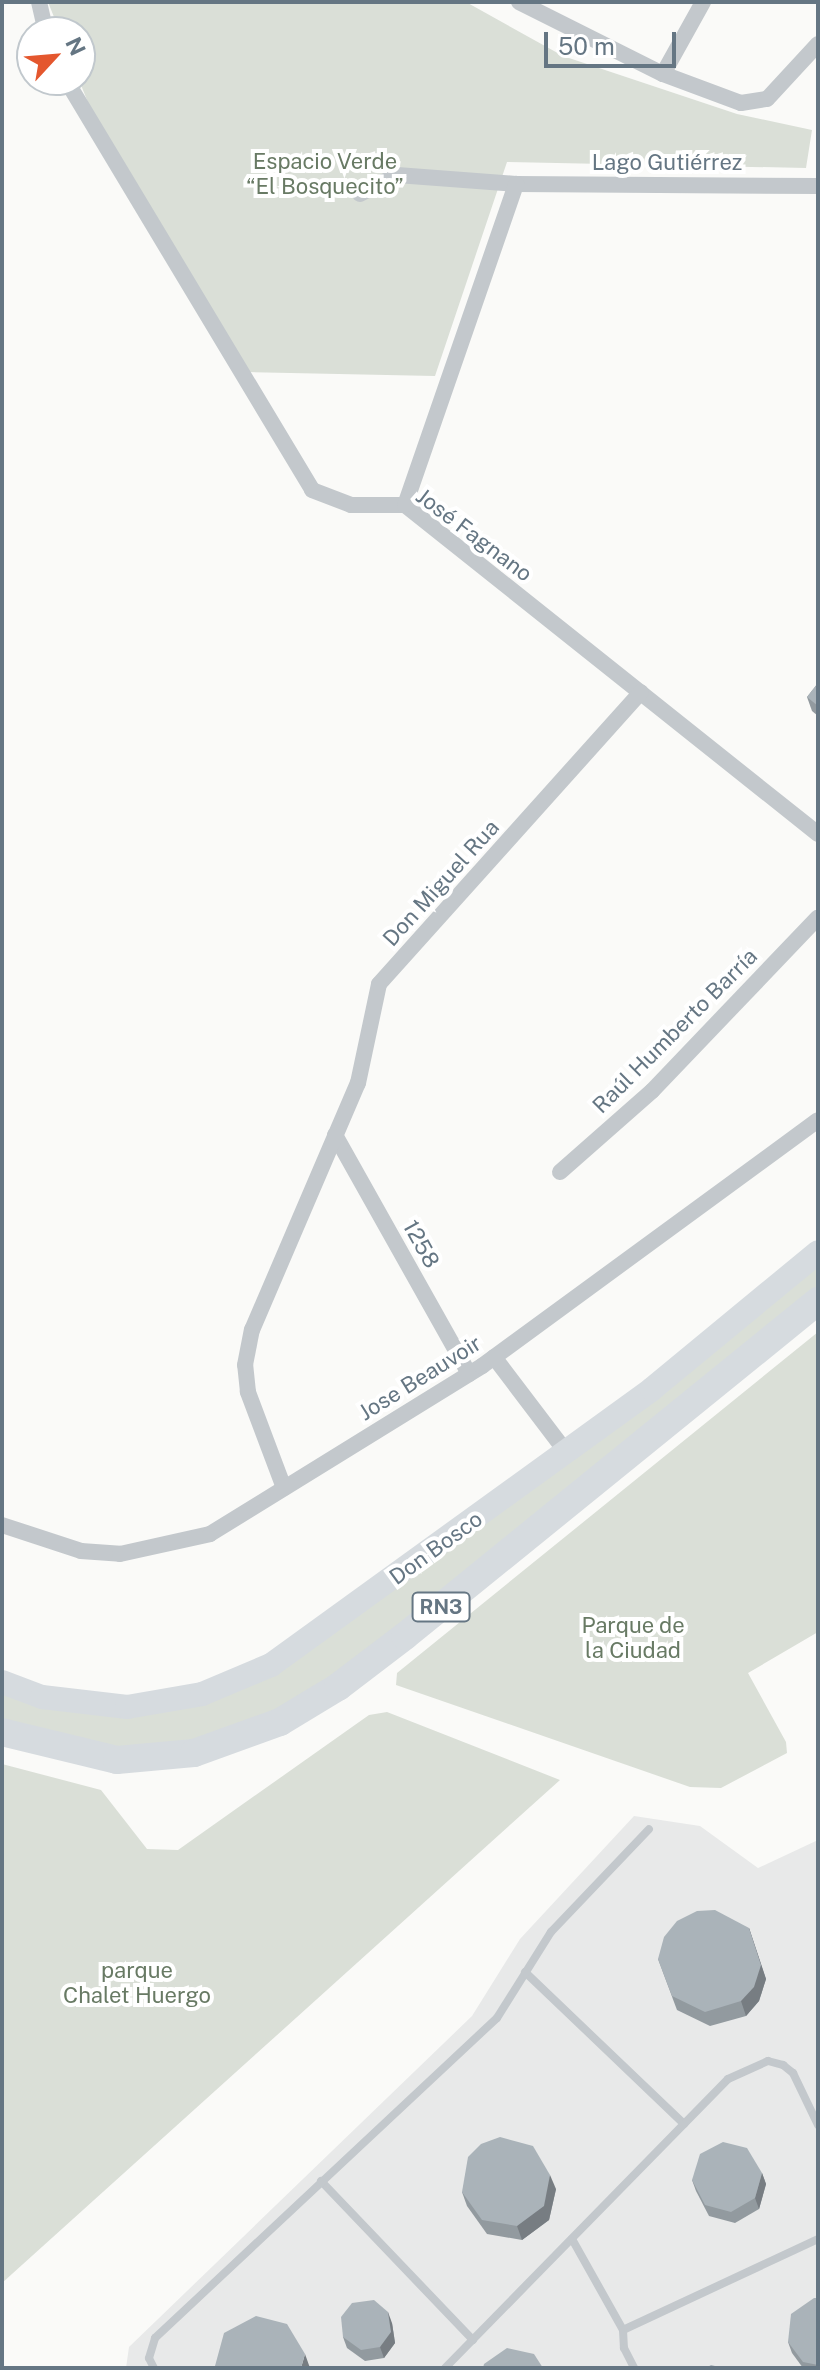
<!DOCTYPE html>
<html>
<head>
<meta charset="utf-8">
<style>
	body { margin:0 }
	#map { position:relative; width:820px; height:2370px; overflow:hidden; background:#fafaf8; font-family:"Public Sans",sans-serif }
	div>[style] { position:absolute }
	.built>* { inset:0; background:#e8e9e9 }
	.green>* { inset:0; background:#dadfd7 }
	.service>* { height:8px; margin:-4px; padding:0 4px; transform-origin:4px; border-radius:4px; background:#c3c8cc }
	.minor>* { height:16px; margin:-8px; padding:0 8px; transform-origin:8px; border-radius:8px; background:#c3c8cc }
	.secondary>* { height:24px; margin:-12px; padding:0 12px; transform-origin:12px; border-radius:12px; background:#d6dbdf }
	.trunk>* { height:28px; margin:-14px; padding:0 14px; transform-origin:14px; border-radius:14px; background:#d6dbdf }
	.wall>* { inset:0; background:#929a9f }
	.shaded-wall>* { inset:0; background:#777d82 }
	.building>* { inset:0; background:#aab3b9 }
	span { translate:-50% -50%; white-space:nowrap; text-align:center; line-height:1.15; -webkit-text-stroke:8px #fff; paint-order:stroke }
	.shield-label span { padding:2px 6px; background:#fff; border:2px solid; border-radius:6px; -webkit-text-stroke-width:0 }
	.shield-label { font-size:20px; color:#657683; font-weight:700 }
	.park-label { font-size:22px; color:#687a64 }
	.street-label { font-size:22px; color:#657683 }
	.frame { position:absolute; inset:0; border:4px solid #657683; pointer-events:none }
	.north { position:absolute; left:16px; top:16px; width:80px; height:80px; box-sizing:border-box; background:#fff; border:2px solid #c1c8cd; border-radius:50%; rotate:64deg; font-size:22px; font-weight:700; line-height:32px; text-align:center; color:#657683 }
	.north::after { content:''; display:block; margin:auto; width:28px; height:36px; background:#e4572e; clip-path:polygon(50% 0,100% 100%,50% 72%,0 100%) }
	.scale { position:absolute; left:544px; top:32px; width:132px; height:36px; box-sizing:border-box; border:4px solid #657683; border-top:0; padding-left:10px; font-size:24px; line-height:28px; white-space:nowrap; color:#657683; -webkit-text-stroke:6px #fff; paint-order:stroke }
</style>
</head>
<body>
<div id="map">
	<div class="built">
		<i style="clip-path:polygon(634px 1816px,700px 1826px,758px 1868px,818px 1840px,818px 2368px,126px 2368px,129px 2347px,472px 2016px,520px 1939px)"></i>
	</div>
	<div class="green">
		<i style="clip-path:polygon(48px 2px,466px 2px,563px 56px,737px 114px,812px 130px,806px 168px,507px 162px,435px 376px,248px 372px,93px 115px,79px 80px,80px 32px,60px 32px)"></i>
		<i style="clip-path:polygon(818px 1252px,818px 1301px,338px 1687px,160px 1757px,2px 1732px,2px 1682px,87px 1705px,241px 1681px)"></i>
		<i style="clip-path:polygon(818px 1332px,818px 1632px,748px 1673px,786px 1742px,787px 1753px,721px 1788px,690px 1787px,396px 1685px,397px 1673px)"></i>
		<i style="clip-path:polygon(387px 1712px,560px 1780px,2px 2283px,2px 1764px,101px 1790px,147px 1849px,178px 1850px,369px 1715px)"></i>
	</div>
	<div class="service">
		<i style="left:525px;top:1972px;width:220px;rotate:43.7deg"></i>
		<i style="left:321px;top:2181px;width:220px;rotate:46.3deg"></i>
		<i style="left:572px;top:2239px;width:104px;rotate:60.7deg"></i>
		<i style="left:623px;top:2330px;width:215px;rotate:-25deg"></i>
		<i style="left:623px;top:2330px;width:18px;rotate:87deg"></i>
		<i style="left:624px;top:2348px;width:22px;rotate:63deg"></i>
		<i style="left:154px;top:2368px;width:11px;rotate:-117deg"></i>
		<i style="left:149px;top:2358px;width:21px;rotate:-73deg"></i>
		<i style="left:155px;top:2338px;width:468px;rotate:-43.1deg"></i>
		<i style="left:497px;top:2018px;width:102px;rotate:-57.9deg"></i>
		<i style="left:551px;top:1932px;width:142px;rotate:-46.4deg"></i>
		<i style="left:445px;top:2368px;width:404px;rotate:-45.6deg"></i>
		<i style="left:728px;top:2079px;width:44px;rotate:-24.2deg"></i>
		<i style="left:768px;top:2061px;width:16px;rotate:15deg"></i>
		<i style="left:783px;top:2065px;width:13px;rotate:39deg"></i>
		<i style="left:793px;top:2073px;width:58px;rotate:64.3deg"></i>
	</div>
	<div class="minor">
		<i style="left:39px;top:2px;width:31px;rotate:77deg"></i>
		<i style="left:519px;top:2px;width:161px;rotate:26.6deg"></i>
		<i style="left:663px;top:74px;width:83px;rotate:20.4deg"></i>
		<i style="left:741px;top:103px;width:26px;rotate:-9deg"></i>
		<i style="left:767px;top:99px;width:75px;rotate:-47.2deg"></i>
		<i style="left:663px;top:74px;width:82px;rotate:-60.9deg"></i>
		<i style="left:66px;top:80px;width:478px;rotate:59deg"></i>
		<i style="left:312px;top:490px;width:42px;rotate:21deg"></i>
		<i style="left:351px;top:505px;width:54px"></i>
		<i style="left:405px;top:505px;width:528px;rotate:38.54deg"></i>
		<i style="left:360px;top:194px;width:42px;rotate:-27.2deg"></i>
		<i style="left:397px;top:175px;width:119px;rotate:4.3deg"></i>
		<i style="left:516px;top:184px;width:302px;rotate:0.4deg"></i>
		<i style="left:405px;top:505px;width:340px;rotate:-70.9deg"></i>
		<i style="left:335px;top:1135px;width:274px;rotate:60.7deg"></i>
		<i style="left:560px;top:1172px;width:123px;rotate:-41.4deg"></i>
		<i style="left:652px;top:1091px;width:240px;rotate:-46.3deg"></i>
		<i style="left:494px;top:1357px;width:121px;rotate:52.8deg"></i>
		<i style="left:284px;top:1488px;width:103px;rotate:-110.6deg"></i>
		<i style="left:248px;top:1392px;width:27px;rotate:-96deg"></i>
		<i style="left:245px;top:1365px;width:36px;rotate:-79deg"></i>
		<i style="left:252px;top:1330px;width:269px;rotate:-66.8deg"></i>
		<i style="left:358px;top:1083px;width:101px;rotate:-78deg"></i>
		<i style="left:379px;top:984px;width:392px;rotate:-48.1deg"></i>
		<i style="left:2px;top:1525px;width:83px;rotate:18.2deg"></i>
		<i style="left:81px;top:1551px;width:39px;rotate:4deg"></i>
		<i style="left:120px;top:1554px;width:92px;rotate:-12.5deg"></i>
		<i style="left:210px;top:1534px;width:320px;rotate:-31.7deg"></i>
		<i style="left:482px;top:1366px;width:416px;rotate:-36.2deg"></i>
	</div>
	<div class="secondary">
		<i style="left:2px;top:1682px;width:43px;rotate:20.6deg"></i>
		<i style="left:42px;top:1697px;width:86px;rotate:6.7deg"></i>
		<i style="left:127px;top:1707px;width:76px;rotate:-9.8deg"></i>
		<i style="left:202px;top:1694px;width:75px;rotate:-22.8deg"></i>
		<i style="left:271px;top:1665px;width:470px;rotate:-35.9deg"></i>
		<i style="left:652px;top:1389px;width:215px;rotate:-39.5deg"></i>
	</div>
	<div class="trunk">
		<i style="left:2px;top:1732px;width:118px;rotate:13.7deg"></i>
		<i style="left:117px;top:1760px;width:77px;rotate:-5.2deg"></i>
		<i style="left:194px;top:1753px;width:91px;rotate:-19.8deg"></i>
		<i style="left:280px;top:1722px;width:68px;rotate:-31.1deg"></i>
		<i style="left:338px;top:1687px;width:84px;rotate:-37.3deg"></i>
		<i style="left:405px;top:1636px;width:532px;rotate:-39.05deg"></i>
	</div>
	<div class="wall">
		<i style="clip-path:polygon(818px 683px,818px 716px,812px 711px,807px 697px)"></i>
		<i style="clip-path:polygon(749px 1928px,766px 1979px,759px 2001px,746px 2016px,710px 2026px,677px 2010px,658px 1959px)"></i>
		<i style="clip-path:polygon(762px 2173px,766px 2184px,759px 2209px,735px 2223px,709px 2216px,696px 2191px,692px 2180px)"></i>
		<i style="clip-path:polygon(556px 2189px,549px 2220px,522px 2240px,487px 2234px,467px 2206px,462px 2192px)"></i>
		<i style="clip-path:polygon(818px 2298px,818px 2368px,803px 2368px,792px 2353px,788px 2342px)"></i>
		<i style="clip-path:polygon(392px 2323px,395px 2343px,384px 2358px,365px 2361px,347px 2348px,343px 2337px)"></i>
	</div>
	<div class="shaded-wall">
		<i style="clip-path:polygon(749px 1928px,766px 1979px,759px 2001px,746px 2016px,741px 2001px)"></i>
		<i style="clip-path:polygon(762px 2173px,766px 2184px,759px 2209px,755px 2198px)"></i>
		<i style="clip-path:polygon(550px 2175px,556px 2189px,549px 2220px,522px 2240px,517px 2226px)"></i>
		<i style="clip-path:polygon(388px 2312px,392px 2323px,395px 2343px,384px 2358px,380px 2347px)"></i>
		<i style="clip-path:polygon(305px 2354px,310px 2368px,301px 2368px)"></i>
	</div>
	<div class="building">
		<i style="clip-path:polygon(818px 683px,818px 706px,807px 697px)"></i>
		<i style="clip-path:polygon(715px 1910px,749px 1928px,761px 1965px,754px 1987px,741px 2001px,705px 2012px,672px 1996px,658px 1959px,664px 1937px,677px 1921px,697px 1911px)"></i>
		<i style="clip-path:polygon(500px 2137px,533px 2146px,550px 2175px,544px 2206px,517px 2226px,482px 2220px,462px 2192px,468px 2157px,481px 2144px)"></i>
		<i style="clip-path:polygon(723px 2142px,747px 2148px,762px 2173px,755px 2198px,731px 2212px,705px 2205px,692px 2180px,700px 2154px)"></i>
		<i style="clip-path:polygon(814px 2298px,818px 2298px,818px 2365px,803px 2362px,788px 2342px,791px 2314px)"></i>
		<i style="clip-path:polygon(374px 2300px,388px 2312px,391px 2332px,380px 2347px,361px 2350px,343px 2337px,341px 2317px,352px 2303px)"></i>
		<i style="clip-path:polygon(256px 2316px,287px 2324px,305px 2354px,301px 2368px,217px 2368px,215px 2366px,224px 2333px)"></i>
		<i style="clip-path:polygon(507px 2348px,534px 2354px,543px 2368px,483px 2368px,484px 2364px)"></i>
		<i style="clip-path:polygon(711px 2365px,723px 2368px,706px 2368px)"></i>
	</div>
	<div class="shield-label">
		<span style="left:441px;top:1607px">RN3</span>
	</div>
	<div class="park-label">
		<span style="left:325px;top:174px">Espacio Verde<br>“El Bosquecito”</span>
		<span style="left:633px;top:1638px">Parque de<br>la Ciudad</span>
		<span style="left:137px;top:1983px">parque<br>Chalet Huergo</span>
	</div>
	<div class="street-label">
		<span style="left:667px;top:163px">Lago Gutiérrez</span>
		<span style="left:474px;top:535px;rotate:37deg">José Fagnano</span>
		<span style="left:441px;top:883px;rotate:-48deg">Don Miguel Rua</span>
		<span style="left:675px;top:1031px;rotate:-45deg">Raúl Humberto Barría</span>
		<span style="left:421px;top:1244px;rotate:61deg">1258</span>
		<span style="left:420px;top:1378px;rotate:-32deg">Jose Beauvoir</span>
		<span style="left:436px;top:1548px;rotate:-36deg">Don Bosco</span>
	</div>
	<div class="frame"></div>
	<div class="north">N</div>
	<div class="scale">50 m</div>
</div>
</body>
</html>
